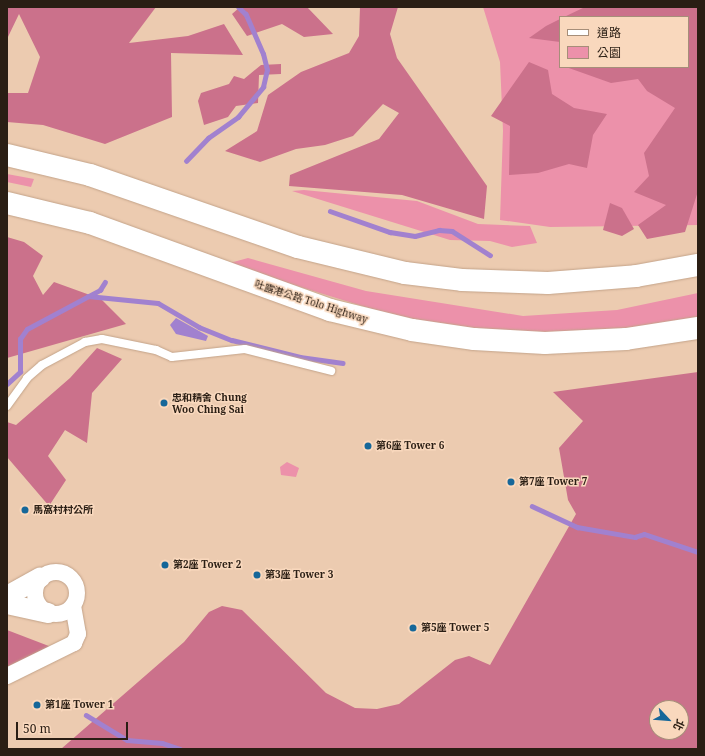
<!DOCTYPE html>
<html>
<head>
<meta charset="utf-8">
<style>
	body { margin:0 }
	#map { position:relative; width:705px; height:756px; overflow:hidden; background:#eccbb0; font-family:"Noto Serif","Noto Sans TC",serif }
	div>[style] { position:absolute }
	.green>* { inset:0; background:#ec91aa }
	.forest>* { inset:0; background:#cb718b }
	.water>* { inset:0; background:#a181cf }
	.stream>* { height:4.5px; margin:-2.25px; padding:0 2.25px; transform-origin:2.25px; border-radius:2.25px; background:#a181cf }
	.roads { filter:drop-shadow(0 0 1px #c3a389) drop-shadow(0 0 1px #c3a389) }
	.service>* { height:8px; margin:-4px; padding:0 4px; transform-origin:4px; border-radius:4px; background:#fff }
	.minor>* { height:16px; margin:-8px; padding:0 8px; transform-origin:8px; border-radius:8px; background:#fff }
	.minor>.ring { margin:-8px; padding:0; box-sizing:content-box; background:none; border:16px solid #fff; border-radius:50% }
	.tertiary>* { height:20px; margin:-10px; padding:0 10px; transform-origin:10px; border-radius:10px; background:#fff }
	.motorway>* { height:22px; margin:-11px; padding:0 11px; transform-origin:11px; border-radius:11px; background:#fff }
	.dots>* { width:11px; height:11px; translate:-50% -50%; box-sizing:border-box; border:2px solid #f9d8bd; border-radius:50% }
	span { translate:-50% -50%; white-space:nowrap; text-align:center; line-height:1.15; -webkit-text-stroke:3px #f9d8bd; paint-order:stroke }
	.street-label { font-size:10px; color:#2a1e14 }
	.poi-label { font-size:10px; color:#2a1e14; font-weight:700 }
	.left { translate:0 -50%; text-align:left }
	.frame { position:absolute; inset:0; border:8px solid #2a1e14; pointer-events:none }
	.legend { position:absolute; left:559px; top:16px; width:130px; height:52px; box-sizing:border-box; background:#f9d8bd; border:1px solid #a68e79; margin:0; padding:5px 7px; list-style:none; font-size:12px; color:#2a1e14 }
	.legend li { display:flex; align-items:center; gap:8px; height:20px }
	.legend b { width:20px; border:1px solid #a68e79 }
	.north { position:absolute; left:649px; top:700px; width:40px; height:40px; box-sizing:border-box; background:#f9d8bd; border:1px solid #a68e79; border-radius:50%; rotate:116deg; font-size:11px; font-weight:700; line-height:16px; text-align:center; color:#2a1e14 }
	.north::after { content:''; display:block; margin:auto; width:14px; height:18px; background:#166799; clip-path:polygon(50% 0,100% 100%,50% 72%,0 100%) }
	.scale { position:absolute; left:16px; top:722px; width:112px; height:18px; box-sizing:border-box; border:2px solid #2a1e14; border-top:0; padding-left:5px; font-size:12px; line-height:14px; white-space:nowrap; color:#2a1e14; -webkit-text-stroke:3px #f9d8bd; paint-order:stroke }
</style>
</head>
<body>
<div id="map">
	<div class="green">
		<i style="clip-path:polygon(evenodd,483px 7px,698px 7px,698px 225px,550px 227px,500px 220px,503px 131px,500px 62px,483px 7px,560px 17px,688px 17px,688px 67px,560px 67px,560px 17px)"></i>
		<i style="clip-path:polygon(7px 174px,34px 179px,31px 187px,7px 182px)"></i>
		<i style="clip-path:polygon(304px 190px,417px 201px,478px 224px,530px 226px,537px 243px,512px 247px,490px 241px,450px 240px,292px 191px)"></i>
		<i style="clip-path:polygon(248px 258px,366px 291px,523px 316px,617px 310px,698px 293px,698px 319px,611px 331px,535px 333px,453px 328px,398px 317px,226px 264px)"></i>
		<i style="clip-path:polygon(287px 462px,299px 468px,296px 477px,281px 475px,280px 467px)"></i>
	</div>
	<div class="forest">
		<i style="clip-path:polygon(7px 7px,156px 7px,129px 43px,188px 36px,224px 24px,243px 55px,171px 53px,172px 117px,105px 144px,43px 125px,7px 122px,7px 93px,28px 93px,40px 57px,19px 14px,7px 39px)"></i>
		<i style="clip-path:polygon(240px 7px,307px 7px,333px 34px,304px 37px,282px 24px,247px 36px,232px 14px)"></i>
		<i style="clip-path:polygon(360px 7px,398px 7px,390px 34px,397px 58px,487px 186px,484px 219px,402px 195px,289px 186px,290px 175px,379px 139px,399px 113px,383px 104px,353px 136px,325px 145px,296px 149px,260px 162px,225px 151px,257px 131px,268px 95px,301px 72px,349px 53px,359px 36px)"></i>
		<i style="clip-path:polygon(585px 7px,698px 7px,698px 191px,685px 232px,647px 239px,638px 225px,666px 205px,634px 192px,649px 176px,644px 153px,675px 108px,647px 91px,638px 79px,611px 83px,566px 67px,688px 67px,688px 17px,564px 17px)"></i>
		<i style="clip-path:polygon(560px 19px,560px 42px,529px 38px,546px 26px)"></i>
		<i style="clip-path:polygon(529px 62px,548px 70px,552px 94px,574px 108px,607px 114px,593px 135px,587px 168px,569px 164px,538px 173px,509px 175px,510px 126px,491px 116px)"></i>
		<i style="clip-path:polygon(281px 64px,281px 74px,259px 75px,258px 103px,236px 106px,228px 117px,204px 125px,198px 101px,201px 93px,229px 84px,234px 76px,244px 79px,261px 65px)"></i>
		<i style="clip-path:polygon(610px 203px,622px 208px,634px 229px,622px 236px,603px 230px)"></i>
		<i style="clip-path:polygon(7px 237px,24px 242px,43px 256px,33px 276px,43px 295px,54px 282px,101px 299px,126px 324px,7px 358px)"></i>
		<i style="clip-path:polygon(97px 348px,122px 359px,92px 393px,87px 443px,65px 430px,48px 456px,66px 480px,49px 506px,7px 457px,7px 422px,16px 425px,70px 378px)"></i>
		<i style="clip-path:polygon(evenodd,698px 372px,698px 749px,61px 749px,184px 642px,209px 612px,222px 606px,242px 610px,326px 693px,355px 708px,377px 709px,399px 704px,455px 660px,469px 656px,490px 665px,576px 514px,568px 500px,559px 448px,583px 421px,553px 392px,698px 372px,657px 708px,681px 708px,681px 732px,657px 732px,657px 708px)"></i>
		<i style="clip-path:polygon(7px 630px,54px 648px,7px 668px)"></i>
	</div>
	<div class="water">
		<i style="clip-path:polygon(176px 318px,208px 336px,206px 341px,176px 334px,170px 325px)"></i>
	</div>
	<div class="stream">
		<i style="left:186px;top:161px;width:32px;rotate:-46deg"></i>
		<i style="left:208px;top:138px;width:37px;rotate:-35deg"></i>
		<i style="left:238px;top:117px;width:39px;rotate:-50deg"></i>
		<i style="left:263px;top:87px;width:17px;rotate:-77deg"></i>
		<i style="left:267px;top:70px;width:16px;rotate:-104deg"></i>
		<i style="left:263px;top:54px;width:43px;rotate:-113.6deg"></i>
		<i style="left:246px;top:15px;width:11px;rotate:-135deg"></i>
		<i style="left:330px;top:211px;width:64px;rotate:19.3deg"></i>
		<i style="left:390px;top:232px;width:25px;rotate:9deg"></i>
		<i style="left:415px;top:236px;width:25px;rotate:-14deg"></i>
		<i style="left:439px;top:230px;width:13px;rotate:4deg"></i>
		<i style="left:452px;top:231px;width:45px;rotate:32.3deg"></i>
		<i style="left:88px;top:296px;width:70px;rotate:5.7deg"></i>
		<i style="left:158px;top:303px;width:48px;rotate:30.3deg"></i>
		<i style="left:199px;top:327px;width:35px;rotate:22deg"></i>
		<i style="left:232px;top:340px;width:70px;rotate:14deg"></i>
		<i style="left:300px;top:357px;width:43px;rotate:7.9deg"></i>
		<i style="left:7px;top:384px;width:18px;rotate:-43deg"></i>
		<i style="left:20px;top:372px;width:33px;rotate:-90deg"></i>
		<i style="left:20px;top:339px;width:12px;rotate:-55deg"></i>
		<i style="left:27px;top:329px;width:83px;rotate:-28.1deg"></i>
		<i style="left:100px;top:290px;width:9px;rotate:-58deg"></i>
		<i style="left:532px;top:506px;width:50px;rotate:25deg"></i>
		<i style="left:577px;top:527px;width:59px;rotate:9.8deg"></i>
		<i style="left:635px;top:537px;width:9px;rotate:-18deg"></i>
		<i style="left:644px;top:534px;width:57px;rotate:18.4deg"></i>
		<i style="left:86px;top:715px;width:48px;rotate:31.4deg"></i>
		<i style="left:127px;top:740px;width:35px;rotate:5deg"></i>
		<i style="left:162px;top:743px;width:19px;rotate:18deg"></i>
	</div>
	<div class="roads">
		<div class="service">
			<i style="left:7px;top:406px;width:34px;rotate:-54deg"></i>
			<i style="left:27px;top:378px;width:20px;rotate:-41deg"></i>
			<i style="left:42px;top:365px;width:49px;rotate:-28.1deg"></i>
			<i style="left:85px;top:342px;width:17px;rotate:-10deg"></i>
			<i style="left:102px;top:339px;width:55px;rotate:11.5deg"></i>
			<i style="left:156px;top:350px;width:17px;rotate:24deg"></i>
			<i style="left:172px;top:357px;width:73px;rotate:-6.3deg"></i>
			<i style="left:245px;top:349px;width:89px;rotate:14.3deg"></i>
		</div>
		<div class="minor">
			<i class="ring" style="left:35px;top:572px;width:26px;height:26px"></i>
			<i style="left:7px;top:676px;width:75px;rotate:-26.2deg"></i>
			<i style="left:74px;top:643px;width:10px;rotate:-66deg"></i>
			<i style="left:78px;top:634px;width:28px;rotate:-100deg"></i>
		</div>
		<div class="tertiary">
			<i style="left:7px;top:596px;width:38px;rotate:-29deg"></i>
			<i style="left:7px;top:604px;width:42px;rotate:12.4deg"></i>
		</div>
		<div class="motorway">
			<i style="left:7px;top:155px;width:85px;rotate:13.5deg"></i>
			<i style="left:90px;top:175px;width:220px;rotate:19.1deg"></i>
			<i style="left:298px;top:247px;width:110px;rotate:13.7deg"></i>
			<i style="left:405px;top:273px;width:57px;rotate:7deg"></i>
			<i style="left:462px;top:280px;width:86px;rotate:2deg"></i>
			<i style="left:548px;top:283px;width:88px;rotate:-4.5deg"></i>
			<i style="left:636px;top:276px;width:63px;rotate:-10.1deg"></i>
			<i style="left:7px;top:203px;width:85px;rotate:13.5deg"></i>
			<i style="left:90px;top:223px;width:255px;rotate:19.9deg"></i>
			<i style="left:330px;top:310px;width:84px;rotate:13.7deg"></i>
			<i style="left:412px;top:330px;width:63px;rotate:8.3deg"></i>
			<i style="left:474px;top:339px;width:71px;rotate:3.2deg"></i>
			<i style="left:545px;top:343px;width:81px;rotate:-2.8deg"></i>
			<i style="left:626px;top:339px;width:73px;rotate:-8.7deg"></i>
		</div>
	</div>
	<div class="dots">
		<i style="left:164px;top:403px;background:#166799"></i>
		<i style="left:368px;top:446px;background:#166799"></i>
		<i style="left:511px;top:482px;background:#166799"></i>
		<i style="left:25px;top:510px;background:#166799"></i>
		<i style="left:165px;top:565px;background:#166799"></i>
		<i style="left:257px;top:575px;background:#166799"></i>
		<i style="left:413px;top:628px;background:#166799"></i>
		<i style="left:37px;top:705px;background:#166799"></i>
	</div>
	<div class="street-label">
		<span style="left:311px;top:302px;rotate:18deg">吐露港公路 Tolo Highway</span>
	</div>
	<div class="poi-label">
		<span class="left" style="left:172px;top:403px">忠和精舍 Chung<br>Woo Ching Sai</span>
		<span class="left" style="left:376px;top:446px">第6座 Tower 6</span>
		<span class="left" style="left:519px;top:482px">第7座 Tower 7</span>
		<span class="left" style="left:33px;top:510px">馬窩村村公所</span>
		<span class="left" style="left:173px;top:565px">第2座 Tower 2</span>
		<span class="left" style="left:265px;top:575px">第3座 Tower 3</span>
		<span class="left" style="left:421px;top:628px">第5座 Tower 5</span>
		<span class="left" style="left:45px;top:705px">第1座 Tower 1</span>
	</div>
	<div class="frame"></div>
	<ul class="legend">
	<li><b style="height:5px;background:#fff"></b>道路</li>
	<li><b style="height:11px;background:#ec91aa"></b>公園</li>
	</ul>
	<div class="north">北</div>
	<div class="scale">50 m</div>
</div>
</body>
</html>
